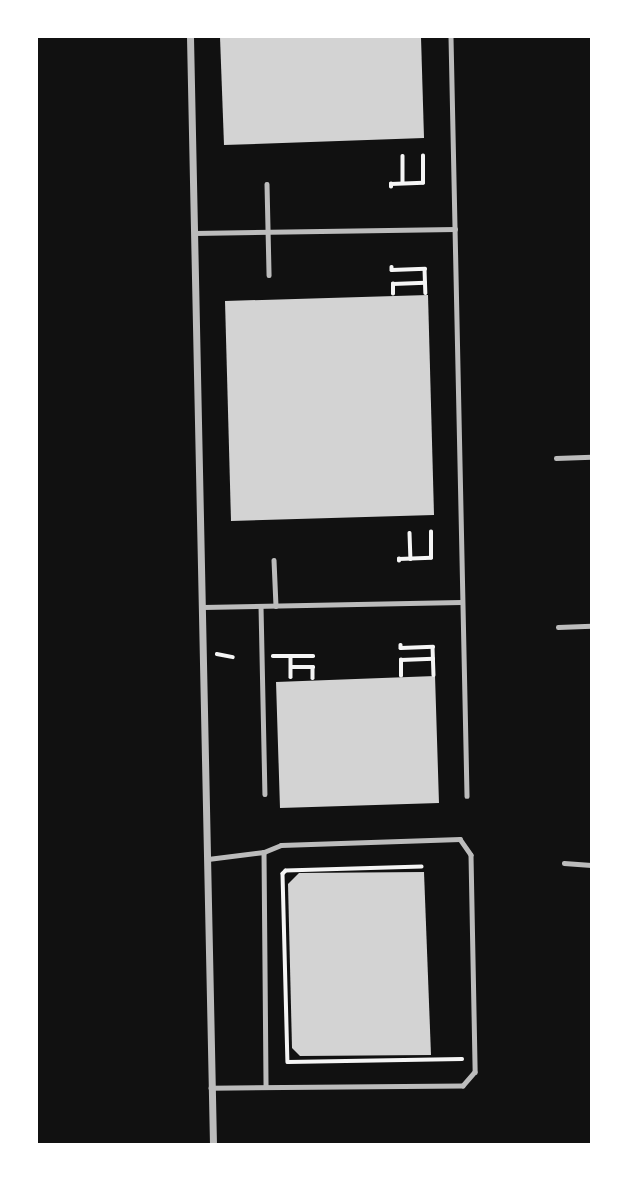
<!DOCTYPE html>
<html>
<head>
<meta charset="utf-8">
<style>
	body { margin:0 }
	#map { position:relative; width:628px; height:1181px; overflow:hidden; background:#111; font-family:"IBM Plex Serif",serif }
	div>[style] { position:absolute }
	.building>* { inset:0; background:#d3d3d3 }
	.path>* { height:3.5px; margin:-1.75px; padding:0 1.75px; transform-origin:1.75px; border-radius:1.75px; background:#f5f5f5 }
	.service>* { height:4.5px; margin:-2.25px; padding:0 2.25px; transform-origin:2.25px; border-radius:2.25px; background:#bcbcbc }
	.minor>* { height:7px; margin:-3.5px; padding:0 3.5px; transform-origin:3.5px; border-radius:3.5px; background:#bcbcbc }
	span { translate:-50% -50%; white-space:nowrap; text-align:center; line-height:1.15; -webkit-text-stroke:7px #fff; paint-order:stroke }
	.frame { position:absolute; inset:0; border:38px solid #fff; pointer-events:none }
</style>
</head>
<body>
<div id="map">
	<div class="building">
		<i style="clip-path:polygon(220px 37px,421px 37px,424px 138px,224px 145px)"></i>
		<i style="clip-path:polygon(428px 295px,434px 515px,231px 521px,225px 301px)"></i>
		<i style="clip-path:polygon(435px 676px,439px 803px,280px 808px,276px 682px)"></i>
		<i style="clip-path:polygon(424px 872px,431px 1055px,300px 1056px,292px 1048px,288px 884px,299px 873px)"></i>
	</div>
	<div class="path">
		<i style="left:403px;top:156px;width:27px;rotate:90deg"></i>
		<i style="left:391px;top:187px;width:3px;rotate:-90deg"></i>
		<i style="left:391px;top:184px;width:32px;rotate:-2deg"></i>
		<i style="left:423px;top:183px;width:27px;rotate:-90deg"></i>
		<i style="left:392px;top:267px;width:3px;rotate:90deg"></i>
		<i style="left:392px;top:270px;width:33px;rotate:-2deg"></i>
		<i style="left:425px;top:269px;width:24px;rotate:88deg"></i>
		<i style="left:393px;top:294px;width:10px;rotate:-90deg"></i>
		<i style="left:393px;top:284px;width:32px;rotate:-2deg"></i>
		<i style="left:410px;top:533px;width:26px;rotate:88deg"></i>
		<i style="left:399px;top:561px;width:2px;rotate:-90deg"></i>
		<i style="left:399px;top:559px;width:32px;rotate:-2deg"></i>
		<i style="left:431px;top:558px;width:26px;rotate:-90deg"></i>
		<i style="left:401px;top:645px;width:3px;rotate:90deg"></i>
		<i style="left:401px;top:648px;width:32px;rotate:-2deg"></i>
		<i style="left:433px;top:647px;width:28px;rotate:88deg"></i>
		<i style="left:217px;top:654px;width:16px;rotate:11deg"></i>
		<i style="left:273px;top:656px;width:40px"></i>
		<i style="left:291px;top:656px;width:21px;rotate:90deg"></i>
		<i style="left:291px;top:667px;width:22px"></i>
		<i style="left:313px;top:667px;width:11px;rotate:90deg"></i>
		<i style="left:401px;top:676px;width:16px;rotate:-90deg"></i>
		<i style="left:401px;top:660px;width:32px;rotate:-2deg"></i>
		<i style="left:422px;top:867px;width:136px;rotate:178.3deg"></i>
		<i style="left:286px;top:871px;width:4px;rotate:135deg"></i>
		<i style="left:283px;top:874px;width:188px;rotate:88.5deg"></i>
		<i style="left:288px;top:1062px;width:174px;rotate:-1deg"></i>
	</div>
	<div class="service">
		<i style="left:451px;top:37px;width:759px;rotate:88.79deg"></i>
		<i style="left:267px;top:184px;width:91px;rotate:88.7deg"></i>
		<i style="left:194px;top:233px;width:261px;rotate:-0.9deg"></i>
		<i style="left:556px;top:458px;width:35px;rotate:-2deg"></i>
		<i style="left:274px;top:560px;width:46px;rotate:87.5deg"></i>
		<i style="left:261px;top:606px;width:188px;rotate:88.8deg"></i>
		<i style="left:203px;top:607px;width:258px;rotate:-1.1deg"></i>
		<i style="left:558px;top:627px;width:33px;rotate:-2deg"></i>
		<i style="left:264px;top:852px;width:235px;rotate:89.5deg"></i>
		<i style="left:208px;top:859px;width:56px;rotate:-7.1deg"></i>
		<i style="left:264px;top:852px;width:18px;rotate:-22deg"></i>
		<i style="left:281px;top:845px;width:179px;rotate:-1.9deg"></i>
		<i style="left:460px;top:839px;width:19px;rotate:55deg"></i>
		<i style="left:471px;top:855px;width:217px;rotate:88.9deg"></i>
		<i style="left:475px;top:1072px;width:18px;rotate:131deg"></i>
		<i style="left:463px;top:1086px;width:252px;rotate:179.5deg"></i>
		<i style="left:564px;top:863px;width:27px;rotate:4deg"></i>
	</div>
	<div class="minor">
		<i style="left:190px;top:37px;width:1107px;rotate:88.81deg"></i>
	</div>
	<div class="frame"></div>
</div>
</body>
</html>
